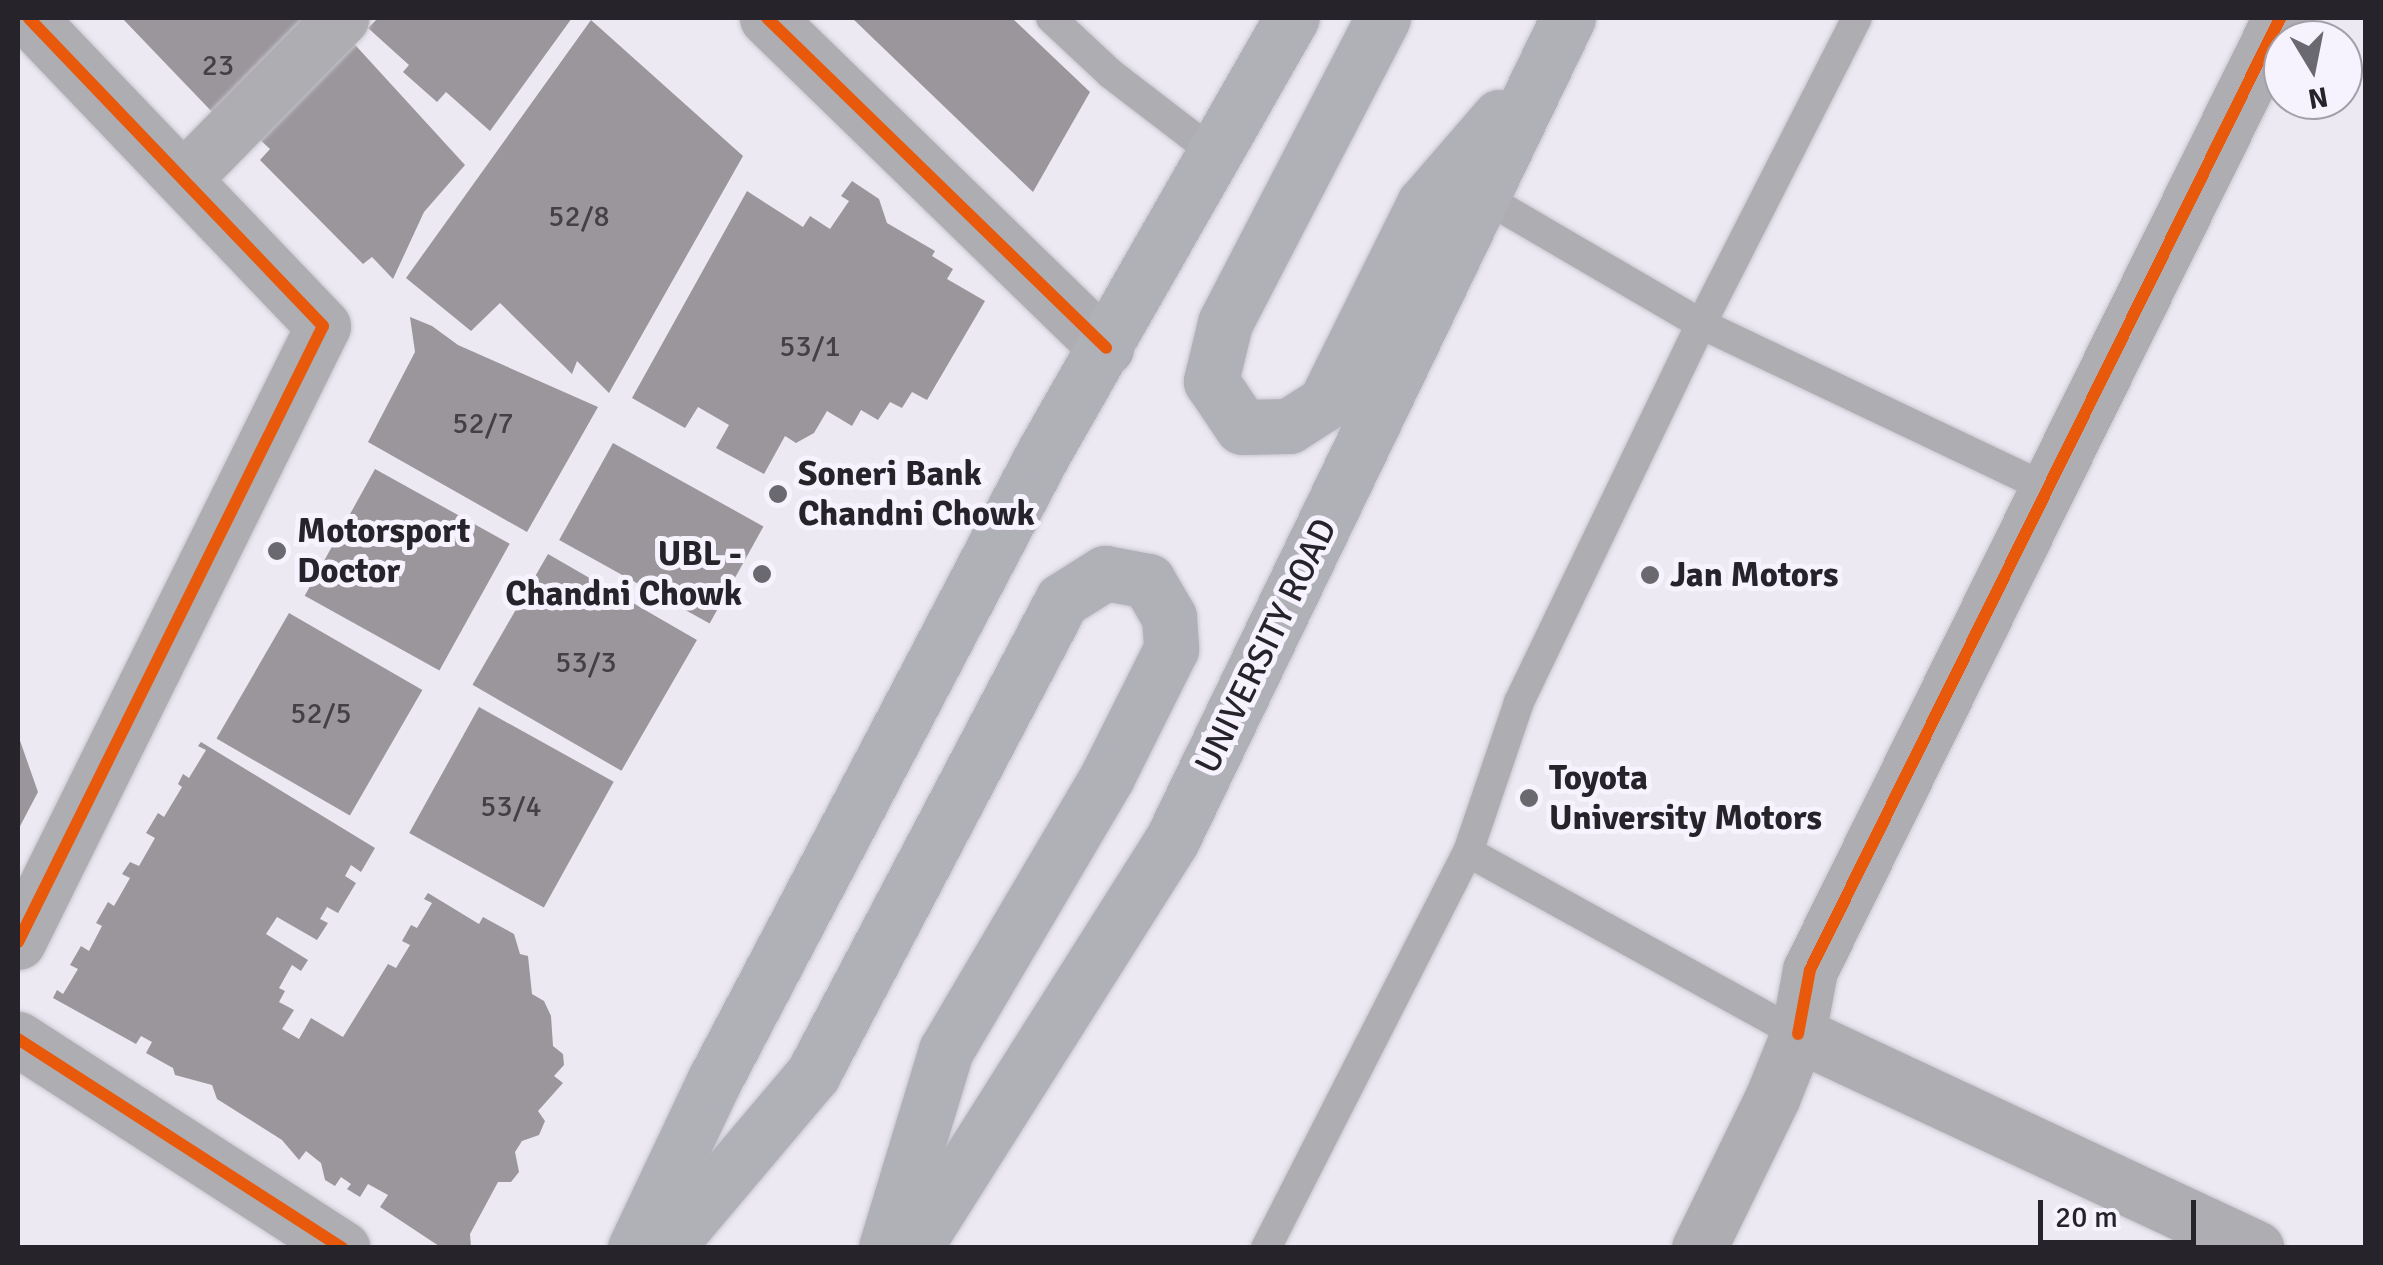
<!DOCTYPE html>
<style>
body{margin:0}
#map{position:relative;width:2383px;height:1265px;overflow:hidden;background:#ece9f3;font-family:Signika,sans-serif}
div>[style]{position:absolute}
.building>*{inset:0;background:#9a969c;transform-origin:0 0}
.roads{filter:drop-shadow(0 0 2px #c9c6ce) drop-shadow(0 0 2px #c9c6ce)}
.service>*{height:30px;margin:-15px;padding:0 15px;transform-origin:15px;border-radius:15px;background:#adadb2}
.minor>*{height:55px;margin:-27.5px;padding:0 27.5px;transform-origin:27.5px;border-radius:27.5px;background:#adadb2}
.primary>*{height:55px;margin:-27.5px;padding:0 27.5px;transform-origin:27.5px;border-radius:27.5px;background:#b0b0b7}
.cycleway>*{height:12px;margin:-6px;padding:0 6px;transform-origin:6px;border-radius:6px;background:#e8590c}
.dots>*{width:28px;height:28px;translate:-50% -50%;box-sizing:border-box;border:5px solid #f7f3fe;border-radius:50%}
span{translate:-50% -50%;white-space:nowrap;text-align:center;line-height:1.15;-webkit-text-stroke:10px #f7f3fe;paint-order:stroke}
.number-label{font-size:30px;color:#434046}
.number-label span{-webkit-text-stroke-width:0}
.poi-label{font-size:35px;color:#26242a;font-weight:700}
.left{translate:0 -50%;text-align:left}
.right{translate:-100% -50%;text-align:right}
.street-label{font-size:35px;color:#26242a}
.frame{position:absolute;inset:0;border:20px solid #26242a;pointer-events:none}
.north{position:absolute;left:2263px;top:20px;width:100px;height:100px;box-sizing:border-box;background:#f7f3fe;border:2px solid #a3a0a9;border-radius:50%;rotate:170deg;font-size:28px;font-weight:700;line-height:40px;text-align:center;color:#26242a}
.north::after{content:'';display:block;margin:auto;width:35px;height:45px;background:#6b6970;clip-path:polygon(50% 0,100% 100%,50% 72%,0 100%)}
.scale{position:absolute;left:2038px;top:1200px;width:158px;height:45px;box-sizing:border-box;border:5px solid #26242a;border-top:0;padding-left:12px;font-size:30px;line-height:35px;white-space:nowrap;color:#26242a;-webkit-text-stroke:8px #f7f3fe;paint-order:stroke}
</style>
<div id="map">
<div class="building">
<i style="clip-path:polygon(122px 18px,319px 18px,215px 115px)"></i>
<i style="clip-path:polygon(378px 18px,572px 18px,490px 131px,446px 92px,437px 102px,403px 72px,409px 65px,368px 28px)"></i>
<i style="clip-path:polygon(852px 18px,1012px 18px,1090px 92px,1033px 192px)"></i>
<i style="clip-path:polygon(591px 20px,743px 156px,609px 393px,577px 361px,572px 374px,500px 303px,471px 331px,406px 278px)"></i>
<i style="clip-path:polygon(347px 36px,465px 165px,424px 212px,393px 279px,372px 257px,363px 264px,260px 160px,270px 149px,256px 136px)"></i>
<i style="clip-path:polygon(852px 181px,879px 199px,887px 223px,935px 251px,932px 256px,953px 269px,947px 279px,985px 301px,927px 400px,912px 392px,902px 408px,890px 402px,878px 420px,861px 410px,852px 426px,827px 411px,814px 433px,796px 443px,785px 436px,764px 474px,716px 448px,729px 425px,698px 407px,685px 428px,632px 398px,747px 191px,803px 227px,810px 216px,830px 229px,849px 201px,841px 196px)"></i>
<i style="clip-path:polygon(410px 317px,432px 326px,458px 345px,598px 407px,527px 532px,368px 442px,415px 352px)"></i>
<i style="left:613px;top:443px;width:172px;height:111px;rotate:29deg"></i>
<i style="left:375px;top:469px;width:154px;height:145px;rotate:29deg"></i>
<i style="left:548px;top:554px;width:172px;height:151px;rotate:30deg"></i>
<i style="left:289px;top:613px;width:154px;height:145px;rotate:30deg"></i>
<i style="left:479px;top:707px;width:154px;height:144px;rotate:29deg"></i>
<i style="clip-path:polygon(18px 735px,38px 792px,18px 830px)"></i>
<i style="clip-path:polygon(201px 742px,375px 848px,361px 872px,351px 865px,345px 876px,356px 883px,338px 913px,327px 907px,320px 919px,328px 923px,317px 940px,277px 917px,266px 934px,308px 960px,301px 971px,292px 965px,279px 988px,285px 991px,279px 1002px,294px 1010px,282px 1029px,299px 1039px,311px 1018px,343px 1037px,388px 964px,396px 968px,410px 945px,402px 941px,411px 925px,417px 928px,432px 903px,424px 899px,428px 893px,479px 924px,483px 917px,514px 934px,520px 954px,528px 956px,532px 994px,544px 1001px,551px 1016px,553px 1046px,563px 1054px,564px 1065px,554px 1076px,563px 1083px,538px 1111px,545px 1121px,539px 1135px,522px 1141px,515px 1152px,519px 1172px,511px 1182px,498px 1182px,470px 1234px,471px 1248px,442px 1248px,380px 1207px,388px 1195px,368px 1184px,360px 1197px,347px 1189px,351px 1184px,341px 1177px,335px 1186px,325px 1180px,321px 1163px,306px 1151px,299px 1160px,282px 1140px,217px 1099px,212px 1085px,175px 1075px,173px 1068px,146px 1053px,152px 1042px,141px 1036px,136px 1044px,53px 998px,57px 990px,63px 994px,78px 969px,70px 965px,81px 946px,89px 951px,102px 926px,96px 923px,108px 902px,114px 906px,130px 878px,122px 874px,130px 862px,139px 866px,155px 838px,146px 833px,158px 813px,164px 817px,182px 787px,178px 784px,183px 774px,189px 778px,206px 750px,198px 746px)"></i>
</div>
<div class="roads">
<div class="service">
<i style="left:1051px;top:18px;width:82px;rotate:43deg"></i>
<i style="left:1111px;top:74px;width:130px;rotate:37.5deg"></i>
<i style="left:1482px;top:196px;width:254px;rotate:30.3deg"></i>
<i style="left:1701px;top:324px;width:343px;rotate:-63deg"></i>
<i style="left:1468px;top:852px;width:377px;rotate:28.9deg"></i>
<i style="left:1266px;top:1248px;width:445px;rotate:-63deg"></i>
<i style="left:1468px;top:852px;width:158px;rotate:-71.2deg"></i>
<i style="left:1519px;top:702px;width:420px;rotate:-64.3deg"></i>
<i style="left:1701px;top:324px;width:383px;rotate:25.4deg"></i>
</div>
<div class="minor">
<i style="left:767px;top:18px;width:473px;rotate:44.2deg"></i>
<i style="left:183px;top:179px;width:226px;rotate:-45.5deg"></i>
<i style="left:18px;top:942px;width:687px;rotate:-63.66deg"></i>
<i style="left:323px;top:326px;width:426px;rotate:-133.7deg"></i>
<i style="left:1798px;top:1034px;width:65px;rotate:-79.4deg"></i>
<i style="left:1810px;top:970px;width:1062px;rotate:-63.72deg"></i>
<i style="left:18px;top:1039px;width:386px;rotate:32.8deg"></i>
<i style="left:1699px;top:1248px;width:169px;rotate:-64deg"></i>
<i style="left:1773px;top:1096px;width:67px;rotate:-68deg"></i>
<i style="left:1798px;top:1034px;width:506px;rotate:25.04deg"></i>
</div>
<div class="primary">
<i style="left:1383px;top:18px;width:343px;rotate:117.4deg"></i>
<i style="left:1225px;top:323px;width:60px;rotate:103.6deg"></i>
<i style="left:1211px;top:381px;width:55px;rotate:56deg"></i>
<i style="left:1242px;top:427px;width:47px;rotate:-1.2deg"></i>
<i style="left:1289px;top:426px;width:43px;rotate:-32.6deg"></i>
<i style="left:1325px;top:403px;width:222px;rotate:-63.6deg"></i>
<i style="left:1424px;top:204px;width:115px;rotate:-49.2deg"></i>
<i style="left:635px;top:1248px;width:185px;rotate:-64.7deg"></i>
<i style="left:714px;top:1081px;width:710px;rotate:-62.32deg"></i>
<i style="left:1044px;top:452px;width:500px;rotate:-60.3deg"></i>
<i style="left:666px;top:1248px;width:228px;rotate:-49.8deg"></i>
<i style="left:813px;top:1074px;width:535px;rotate:-62.29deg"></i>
<i style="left:1062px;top:600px;width:51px;rotate:-32.1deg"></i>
<i style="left:1105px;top:573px;width:44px;rotate:10.5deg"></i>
<i style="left:1148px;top:581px;width:42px;rotate:59.7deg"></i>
<i style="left:1169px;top:617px;width:32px;rotate:86deg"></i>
<i style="left:1171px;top:649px;width:143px;rotate:116.6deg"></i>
<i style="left:1107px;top:777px;width:317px;rotate:120.5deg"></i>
<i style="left:946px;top:1050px;width:207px;rotate:106.9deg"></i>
<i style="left:914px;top:1248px;width:483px;rotate:-57.7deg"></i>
<i style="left:1172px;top:840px;width:912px;rotate:-64.28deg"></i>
</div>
</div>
<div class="cycleway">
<i style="left:767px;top:18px;width:473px;rotate:44.2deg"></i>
<i style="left:18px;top:942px;width:687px;rotate:-63.66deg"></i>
<i style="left:323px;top:326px;width:426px;rotate:-133.7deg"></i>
<i style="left:1798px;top:1034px;width:65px;rotate:-79.4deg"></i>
<i style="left:1810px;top:970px;width:1062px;rotate:-63.72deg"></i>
<i style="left:18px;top:1039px;width:386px;rotate:32.8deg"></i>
</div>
<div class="dots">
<i style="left:778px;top:494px;background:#6b6970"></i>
<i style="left:277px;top:551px;background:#6b6970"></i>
<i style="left:762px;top:574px;background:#6b6970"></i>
<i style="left:1650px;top:575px;background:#6b6970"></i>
<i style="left:1529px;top:798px;background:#6b6970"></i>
</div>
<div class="number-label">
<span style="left:218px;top:66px">23</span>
<span style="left:579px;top:217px">52/8</span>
<span style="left:810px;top:347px">53/1</span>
<span style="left:483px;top:424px">52/7</span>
<span style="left:586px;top:663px">53/3</span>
<span style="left:321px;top:714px">52/5</span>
<span style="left:511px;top:807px">53/4</span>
</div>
<div class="poi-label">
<span class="left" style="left:798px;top:494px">Soneri Bank<br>Chandni Chowk</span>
<span class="left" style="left:297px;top:551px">Motorsport<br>Doctor</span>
<span class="right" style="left:742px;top:574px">UBL -<br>Chandni Chowk</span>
<span class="left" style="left:1670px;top:575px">Jan Motors</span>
<span class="left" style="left:1549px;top:798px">Toyota<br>University Motors</span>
</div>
<div class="street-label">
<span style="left:1266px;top:646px;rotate:-64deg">UNIVERSITY ROAD</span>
</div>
<div class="frame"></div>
<div class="north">N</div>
<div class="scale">20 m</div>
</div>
